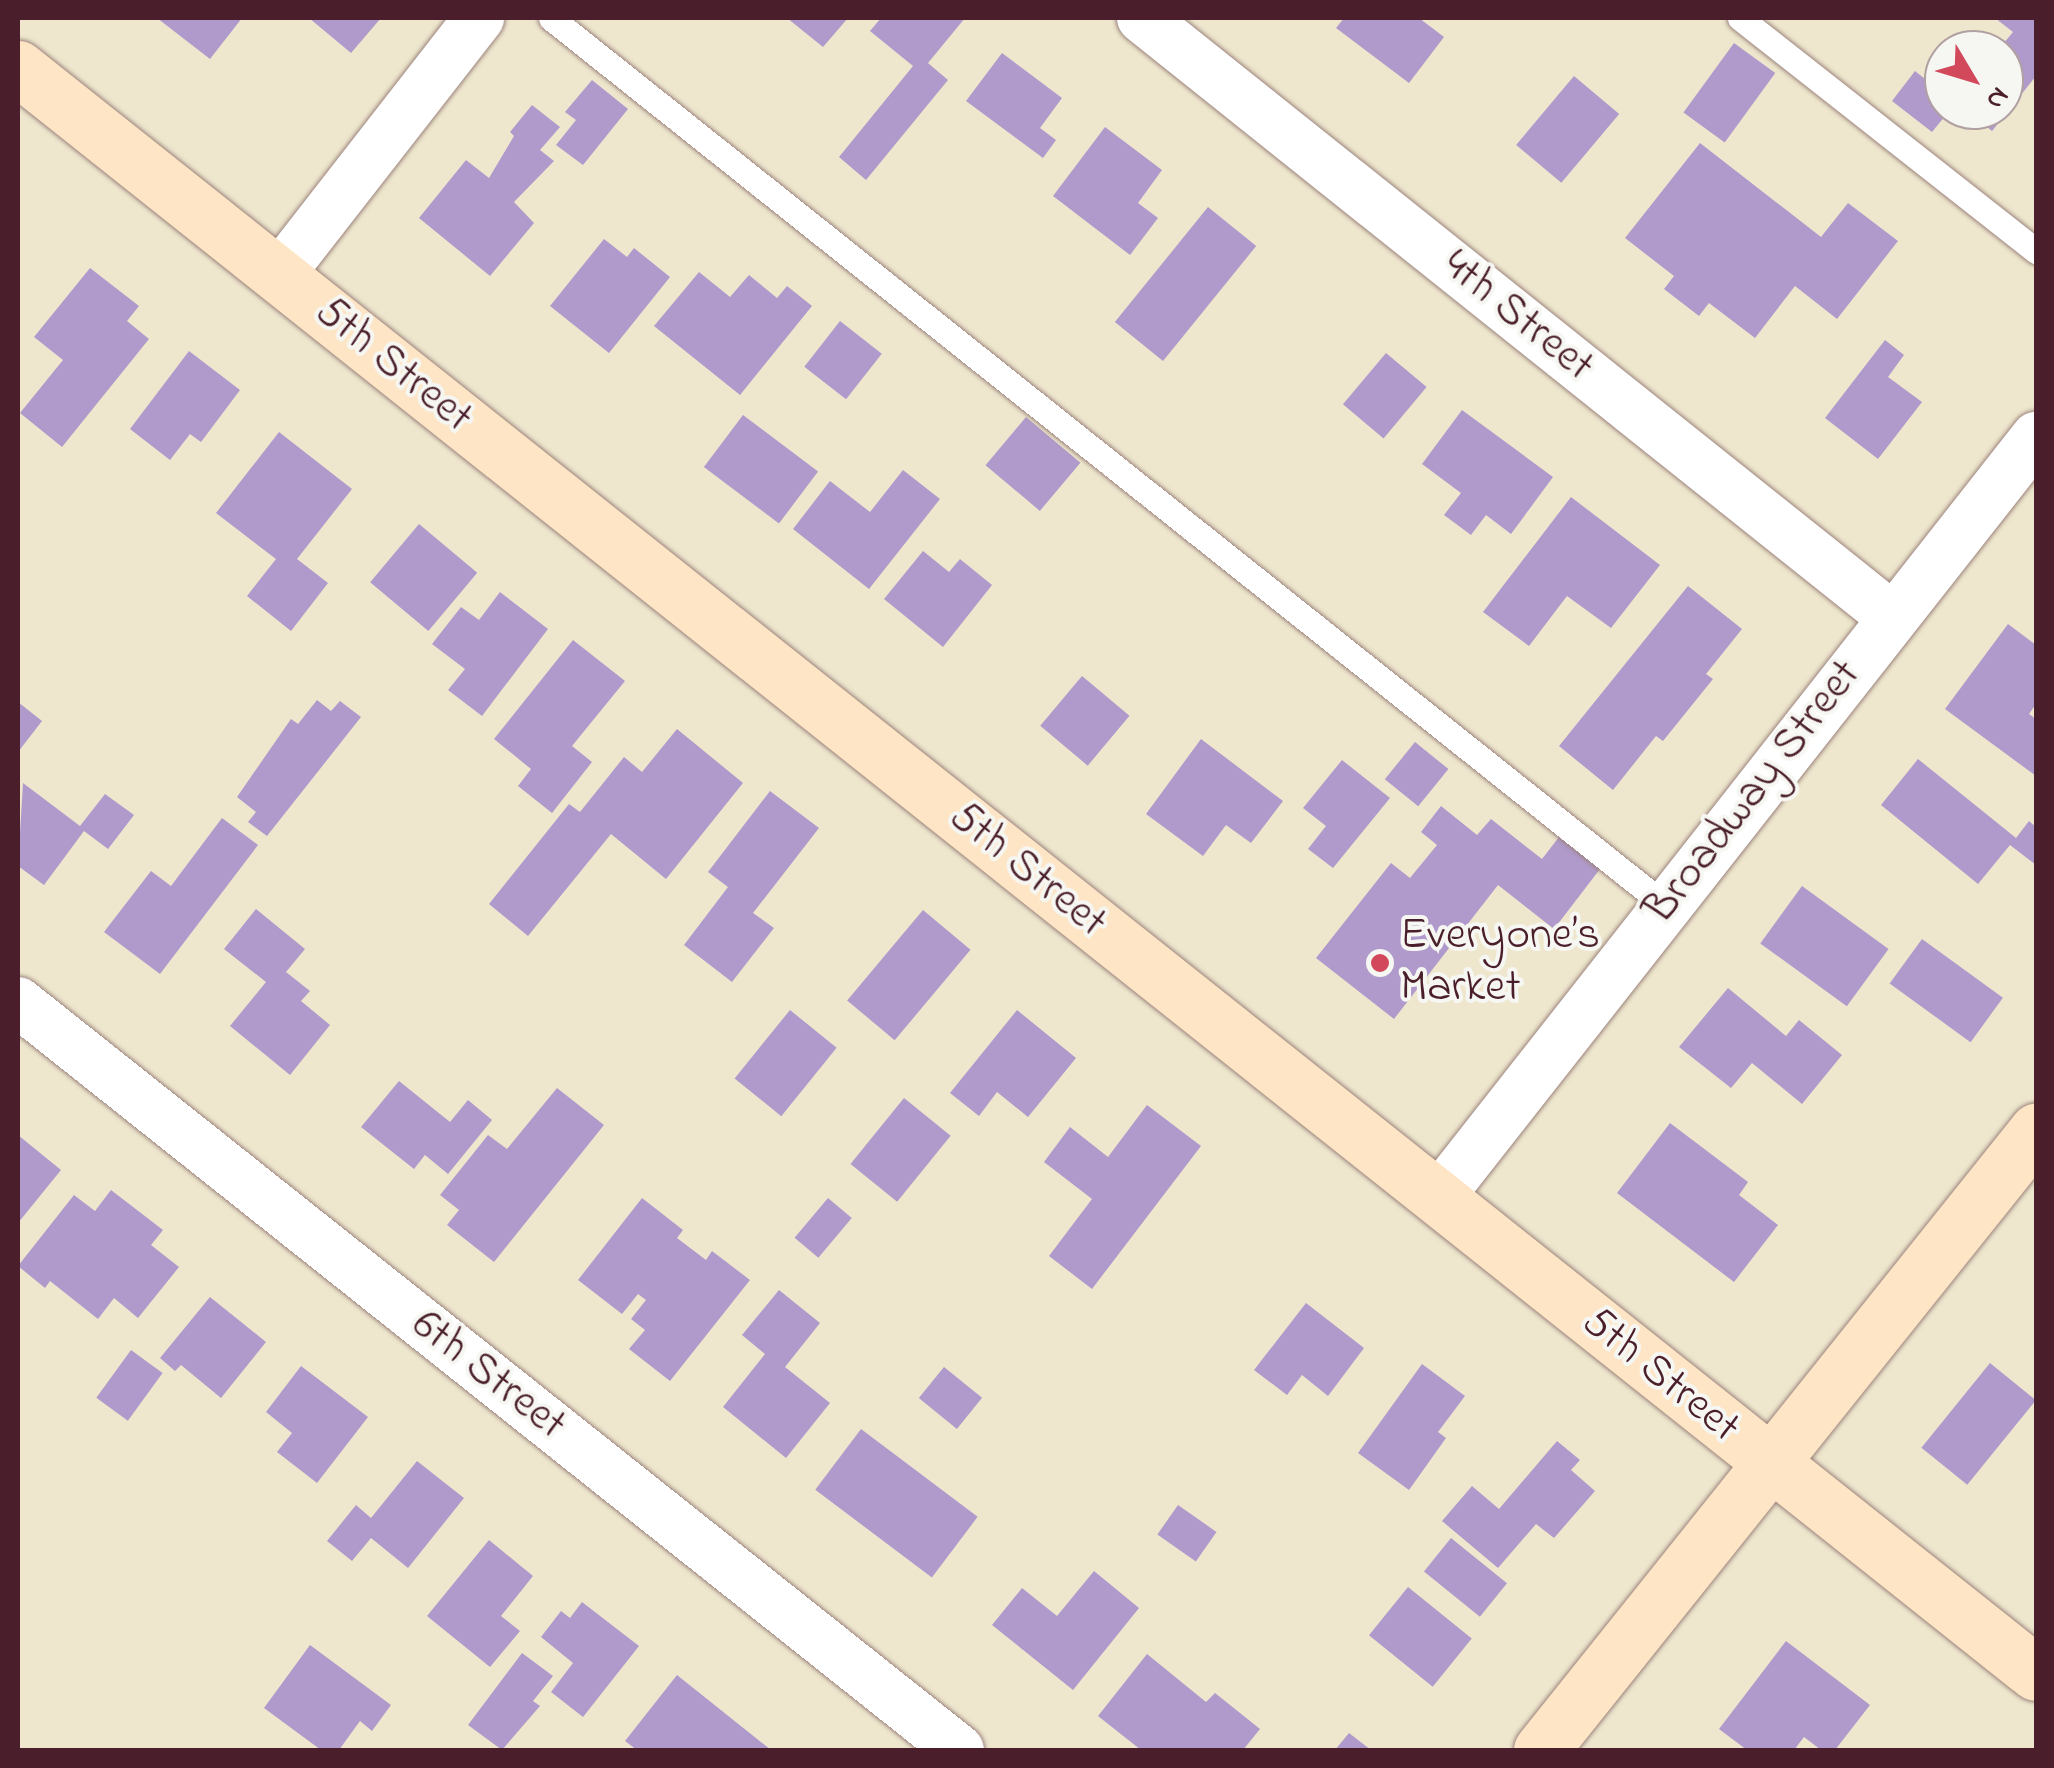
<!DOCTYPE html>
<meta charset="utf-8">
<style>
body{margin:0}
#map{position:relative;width:2054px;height:1768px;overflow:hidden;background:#eee7ce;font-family:"Indie Flower",sans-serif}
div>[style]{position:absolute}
.building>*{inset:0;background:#b09acb;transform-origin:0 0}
.roads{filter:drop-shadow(0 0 2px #9c837c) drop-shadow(0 0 2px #9c837c)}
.lane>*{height:25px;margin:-12.5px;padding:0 12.5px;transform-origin:12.5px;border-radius:12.5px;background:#fff}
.street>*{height:50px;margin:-25px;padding:0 25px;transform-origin:25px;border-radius:25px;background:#fff}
.secondary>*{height:55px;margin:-27.5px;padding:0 27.5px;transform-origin:27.5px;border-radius:27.5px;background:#fde5c5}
.dots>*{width:28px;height:28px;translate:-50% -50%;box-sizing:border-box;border:5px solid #f6f6f2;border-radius:50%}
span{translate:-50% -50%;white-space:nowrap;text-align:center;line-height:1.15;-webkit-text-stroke:8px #f6f6f2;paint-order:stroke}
.street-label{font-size:45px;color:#4a1f2b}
.poi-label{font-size:45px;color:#4a1f2b}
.left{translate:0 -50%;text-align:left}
.frame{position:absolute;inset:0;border:20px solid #4a1f2b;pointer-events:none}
.north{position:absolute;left:1924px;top:30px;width:100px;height:100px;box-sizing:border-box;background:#f6f6f2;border:2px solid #b1a0a2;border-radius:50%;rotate:128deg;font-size:28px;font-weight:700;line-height:40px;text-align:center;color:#4a1f2b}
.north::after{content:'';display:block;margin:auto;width:35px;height:45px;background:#d1495b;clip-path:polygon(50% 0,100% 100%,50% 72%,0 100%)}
</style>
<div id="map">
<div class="building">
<i style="clip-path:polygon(157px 18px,242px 18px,210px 59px)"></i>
<i style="clip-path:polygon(309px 18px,381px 18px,351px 53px)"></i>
<i style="clip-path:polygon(787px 18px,848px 18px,823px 47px)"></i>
<i style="clip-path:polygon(881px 18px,965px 18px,928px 63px,948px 80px,866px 180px,839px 157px,913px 66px,870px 31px)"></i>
<i style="clip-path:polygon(1344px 18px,1419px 18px,1444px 37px,1409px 83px,1336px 28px)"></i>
<i style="clip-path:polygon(1995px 18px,2036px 18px,2036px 76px,1992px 131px,1966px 110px,2004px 110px,2004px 50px,1998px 50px,2013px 32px)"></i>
<i style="left:1734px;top:43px;width:51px;height:86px;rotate:36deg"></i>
<i style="clip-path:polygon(1002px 53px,1062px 98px,1040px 128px,1056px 140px,1043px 158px,966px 101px)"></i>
<i style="clip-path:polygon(1915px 71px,1944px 94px,1944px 110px,1950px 110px,1932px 132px,1892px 101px)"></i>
<i style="left:1574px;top:76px;width:59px;height:90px;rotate:40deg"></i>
<i style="clip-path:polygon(592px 80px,628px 109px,583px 165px,556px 145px,576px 120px,565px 112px)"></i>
<i style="clip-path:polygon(532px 105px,560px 127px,540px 150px,554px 161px,514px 202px,534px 223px,490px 276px,419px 218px,466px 160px,489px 178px,514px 136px,510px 132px)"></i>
<i style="clip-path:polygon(1105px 127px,1162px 170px,1138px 203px,1158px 218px,1130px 255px,1053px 196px)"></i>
<i style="clip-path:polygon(1700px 143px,1821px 237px,1848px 203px,1898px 241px,1837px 319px,1795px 286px,1755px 338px,1709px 303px,1699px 316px,1664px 289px,1674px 276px,1625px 238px)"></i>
<i style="left:1208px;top:207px;width:62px;height:148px;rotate:39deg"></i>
<i style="clip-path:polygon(604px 239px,627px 257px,634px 248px,670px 277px,609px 353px,550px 306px)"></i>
<i style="clip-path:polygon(90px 268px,139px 306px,127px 321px,149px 339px,62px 447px,20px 413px,63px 360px,34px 337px)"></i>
<i style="clip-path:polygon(699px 272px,730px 297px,749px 275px,777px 298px,787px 286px,812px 306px,740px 395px,654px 326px)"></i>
<i style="left:840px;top:321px;width:53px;height:58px;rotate:38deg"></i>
<i style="clip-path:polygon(1885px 340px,1904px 355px,1888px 377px,1922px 402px,1878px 459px,1825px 418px)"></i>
<i style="clip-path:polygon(189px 351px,240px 390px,201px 442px,190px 434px,170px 460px,130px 429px)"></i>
<i style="left:1386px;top:353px;width:53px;height:67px;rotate:40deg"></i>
<i style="clip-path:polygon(1462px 410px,1553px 477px,1511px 534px,1486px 515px,1471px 535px,1444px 515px,1461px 493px,1422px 464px)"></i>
<i style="left:743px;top:415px;width:94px;height:65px;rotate:37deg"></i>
<i style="left:1026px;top:417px;width:71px;height:63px;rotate:40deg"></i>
<i style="clip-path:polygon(279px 432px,352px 489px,297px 559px,328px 583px,291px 631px,247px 596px,276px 559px,216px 513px)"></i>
<i style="clip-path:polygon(903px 470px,940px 499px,869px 589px,793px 529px,830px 481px,870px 512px)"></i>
<i style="clip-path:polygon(1571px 497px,1660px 565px,1611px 628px,1567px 596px,1529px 646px,1483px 612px)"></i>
<i style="left:419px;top:524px;width:76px;height:76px;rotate:40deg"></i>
<i style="clip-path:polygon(923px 551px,949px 572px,960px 559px,992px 585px,943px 647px,884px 599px)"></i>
<i style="clip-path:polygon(1688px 586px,1742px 629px,1706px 674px,1713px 679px,1663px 741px,1656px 736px,1613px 790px,1559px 746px)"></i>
<i style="clip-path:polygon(500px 592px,548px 629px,482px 716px,448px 690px,465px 669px,432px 644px,461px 607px,479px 620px)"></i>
<i style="clip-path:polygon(2008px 624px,2036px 645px,2036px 704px,2029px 714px,2036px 719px,2036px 776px,1945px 709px)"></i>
<i style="clip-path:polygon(573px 640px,625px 681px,572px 746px,592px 762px,552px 813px,518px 786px,531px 769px,494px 739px)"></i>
<i style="left:1082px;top:676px;width:62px;height:65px;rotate:40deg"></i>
<i style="clip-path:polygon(317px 700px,331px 711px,340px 701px,361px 717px,267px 836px,248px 822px,256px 812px,237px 797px,291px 719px,298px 724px)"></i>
<i style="clip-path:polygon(18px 702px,42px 721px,18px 752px)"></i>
<i style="clip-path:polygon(677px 729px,743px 783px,666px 879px,611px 834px,528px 936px,489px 904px,569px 804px,580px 812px,624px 757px,642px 772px)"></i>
<i style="clip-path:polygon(1201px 739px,1283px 801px,1251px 843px,1226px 825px,1203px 856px,1146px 814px)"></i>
<i style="left:1415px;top:742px;width:43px;height:48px;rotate:39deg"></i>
<i style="clip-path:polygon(1918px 759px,2016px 838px,2029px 821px,2036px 827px,2036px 865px,2010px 845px,1978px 884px,1881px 805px)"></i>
<i style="clip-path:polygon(1342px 760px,1390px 798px,1333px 868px,1308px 849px,1326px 826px,1303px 808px)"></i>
<i style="clip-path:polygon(23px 783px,80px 826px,105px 794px,134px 815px,108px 849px,84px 831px,44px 885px,18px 866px)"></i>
<i style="clip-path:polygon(770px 791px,819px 828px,753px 913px,774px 928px,732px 982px,684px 945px,728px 887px,708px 872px)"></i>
<i style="clip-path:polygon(1441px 806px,1477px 835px,1491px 819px,1542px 859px,1559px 837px,1600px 869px,1554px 929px,1498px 885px,1394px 1019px,1316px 958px,1391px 863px,1410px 878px,1437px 845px,1421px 832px)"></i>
<i style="clip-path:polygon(222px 818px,258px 845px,160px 974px,104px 932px,151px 871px,171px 886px)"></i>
<i style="left:1802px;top:886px;width:107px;height:71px;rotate:36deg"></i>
<i style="clip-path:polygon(256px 909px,305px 949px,286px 972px,310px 991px,301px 1001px,330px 1025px,290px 1075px,230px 1026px,266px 982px,224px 949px)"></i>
<i style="left:923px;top:910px;width:62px;height:118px;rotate:40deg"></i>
<i style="left:1922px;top:939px;width:100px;height:55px;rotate:36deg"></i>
<i style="clip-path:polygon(1728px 988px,1786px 1036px,1799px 1020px,1842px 1055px,1802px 1104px,1752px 1063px,1731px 1088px,1679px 1047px)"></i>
<i style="left:790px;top:1010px;width:60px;height:88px;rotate:39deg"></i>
<i style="clip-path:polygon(1017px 1010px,1076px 1058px,1028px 1117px,997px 1092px,979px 1116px,950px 1093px)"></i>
<i style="clip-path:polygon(399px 1081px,450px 1122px,468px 1100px,492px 1120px,448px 1174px,425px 1155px,414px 1169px,361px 1127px)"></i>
<i style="clip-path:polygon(557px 1088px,604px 1125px,494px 1262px,447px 1225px,459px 1210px,440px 1195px,488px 1135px,507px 1149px)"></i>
<i style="left:904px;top:1098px;width:60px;height:85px;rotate:39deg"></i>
<i style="clip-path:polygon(1147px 1105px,1201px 1146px,1092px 1289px,1049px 1256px,1092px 1199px,1044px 1162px,1070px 1127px,1108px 1157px)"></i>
<i style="clip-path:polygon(1670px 1123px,1748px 1182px,1739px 1195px,1778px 1225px,1734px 1282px,1617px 1193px)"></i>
<i style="clip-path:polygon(18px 1135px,61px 1170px,18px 1223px)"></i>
<i style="clip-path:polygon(111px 1190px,163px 1230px,151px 1245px,179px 1267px,138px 1318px,114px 1298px,98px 1319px,50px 1281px,45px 1288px,18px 1266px,74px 1195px,95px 1211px)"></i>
<i style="clip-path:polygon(642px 1198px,683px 1230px,677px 1238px,706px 1260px,712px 1251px,750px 1280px,670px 1381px,629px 1349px,645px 1330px,631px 1319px,646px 1300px,638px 1294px,622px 1314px,578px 1280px)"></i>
<i style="left:828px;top:1198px;width:31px;height:52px;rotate:40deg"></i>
<i style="clip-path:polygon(779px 1290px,820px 1323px,785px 1367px,830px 1403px,786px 1458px,723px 1407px,765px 1354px,742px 1335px)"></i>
<i style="clip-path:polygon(210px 1297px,266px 1342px,221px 1398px,181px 1365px,175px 1371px,160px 1358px)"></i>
<i style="clip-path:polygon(1306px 1303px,1364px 1348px,1328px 1396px,1302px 1375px,1287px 1395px,1254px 1370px)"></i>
<i style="left:131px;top:1350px;width:39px;height:59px;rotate:36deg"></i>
<i style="left:1990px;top:1363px;width:59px;height:109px;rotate:39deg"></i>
<i style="clip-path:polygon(1422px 1364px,1465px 1396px,1438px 1432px,1446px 1438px,1409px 1490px,1358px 1453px)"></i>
<i style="clip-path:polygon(301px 1366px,368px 1417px,317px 1483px,277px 1452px,292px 1433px,266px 1412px)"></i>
<i style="left:944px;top:1367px;width:49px;height:40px;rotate:39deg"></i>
<i style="left:861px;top:1429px;width:146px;height:76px;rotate:37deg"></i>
<i style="clip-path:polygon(1557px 1441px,1580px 1460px,1571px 1470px,1595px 1491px,1554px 1538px,1536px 1524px,1498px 1568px,1442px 1521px,1472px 1486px,1499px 1509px)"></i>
<i style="clip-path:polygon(417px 1461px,464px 1498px,408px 1568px,371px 1538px,352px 1561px,327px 1541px,356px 1505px,371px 1518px)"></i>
<i style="left:1178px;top:1505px;width:47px;height:36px;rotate:35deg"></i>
<i style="left:1451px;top:1538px;width:72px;height:43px;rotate:39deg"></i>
<i style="clip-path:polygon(489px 1540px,533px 1576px,501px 1616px,520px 1631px,490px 1667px,427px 1616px)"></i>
<i style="clip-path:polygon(1094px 1571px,1139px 1608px,1073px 1690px,992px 1625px,1022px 1588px,1057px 1616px)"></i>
<i style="left:1408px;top:1587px;width:82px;height:62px;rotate:39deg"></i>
<i style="clip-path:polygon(582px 1602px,639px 1646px,583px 1717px,551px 1692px,573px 1663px,541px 1637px,561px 1611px,570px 1618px)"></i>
<i style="clip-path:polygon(1786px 1641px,1870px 1705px,1835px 1750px,1821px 1750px,1804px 1737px,1794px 1750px,1747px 1750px,1719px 1729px)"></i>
<i style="clip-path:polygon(310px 1645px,391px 1705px,372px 1731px,360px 1721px,339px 1750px,321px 1750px,264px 1708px)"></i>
<i style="clip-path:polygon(522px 1653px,553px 1676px,533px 1701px,540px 1706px,502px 1750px,468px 1725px)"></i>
<i style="clip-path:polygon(1147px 1654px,1206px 1702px,1215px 1693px,1260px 1729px,1243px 1750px,1141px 1750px,1098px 1716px)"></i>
<i style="clip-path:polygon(677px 1675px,771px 1750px,637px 1750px,625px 1741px)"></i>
<i style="clip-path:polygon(1349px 1733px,1371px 1750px,1335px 1750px)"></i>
</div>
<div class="roads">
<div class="lane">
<i style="left:551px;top:18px;width:1424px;rotate:38.53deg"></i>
<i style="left:1740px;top:18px;width:377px;rotate:38.2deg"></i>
</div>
<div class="street">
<i style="left:1142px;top:18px;width:960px;rotate:38.61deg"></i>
<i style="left:279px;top:275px;width:326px;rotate:-52.1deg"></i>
<i style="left:18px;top:1002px;width:1202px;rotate:38.48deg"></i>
<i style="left:1438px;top:1198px;width:968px;rotate:-51.84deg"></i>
</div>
<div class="secondary">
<i style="left:18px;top:68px;width:2578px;rotate:38.5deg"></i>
<i style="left:1541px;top:1750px;width:793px;rotate:-51.35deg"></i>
</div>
</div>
<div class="dots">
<i style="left:1380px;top:963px;background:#d1495b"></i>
</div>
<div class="street-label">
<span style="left:1517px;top:317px;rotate:39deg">4th Street</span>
<span style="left:393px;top:366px;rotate:39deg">5th Street</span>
<span style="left:1754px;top:793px;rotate:-52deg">Broadway Street</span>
<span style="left:1027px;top:871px;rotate:39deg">5th Street</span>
<span style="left:488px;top:1376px;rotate:38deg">6th Street</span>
<span style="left:1660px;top:1376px;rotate:39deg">5th Street</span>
</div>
<div class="poi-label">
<span class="left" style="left:1400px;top:963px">Everyone’s<br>Market</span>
</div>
<div class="frame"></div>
<div class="north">N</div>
</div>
